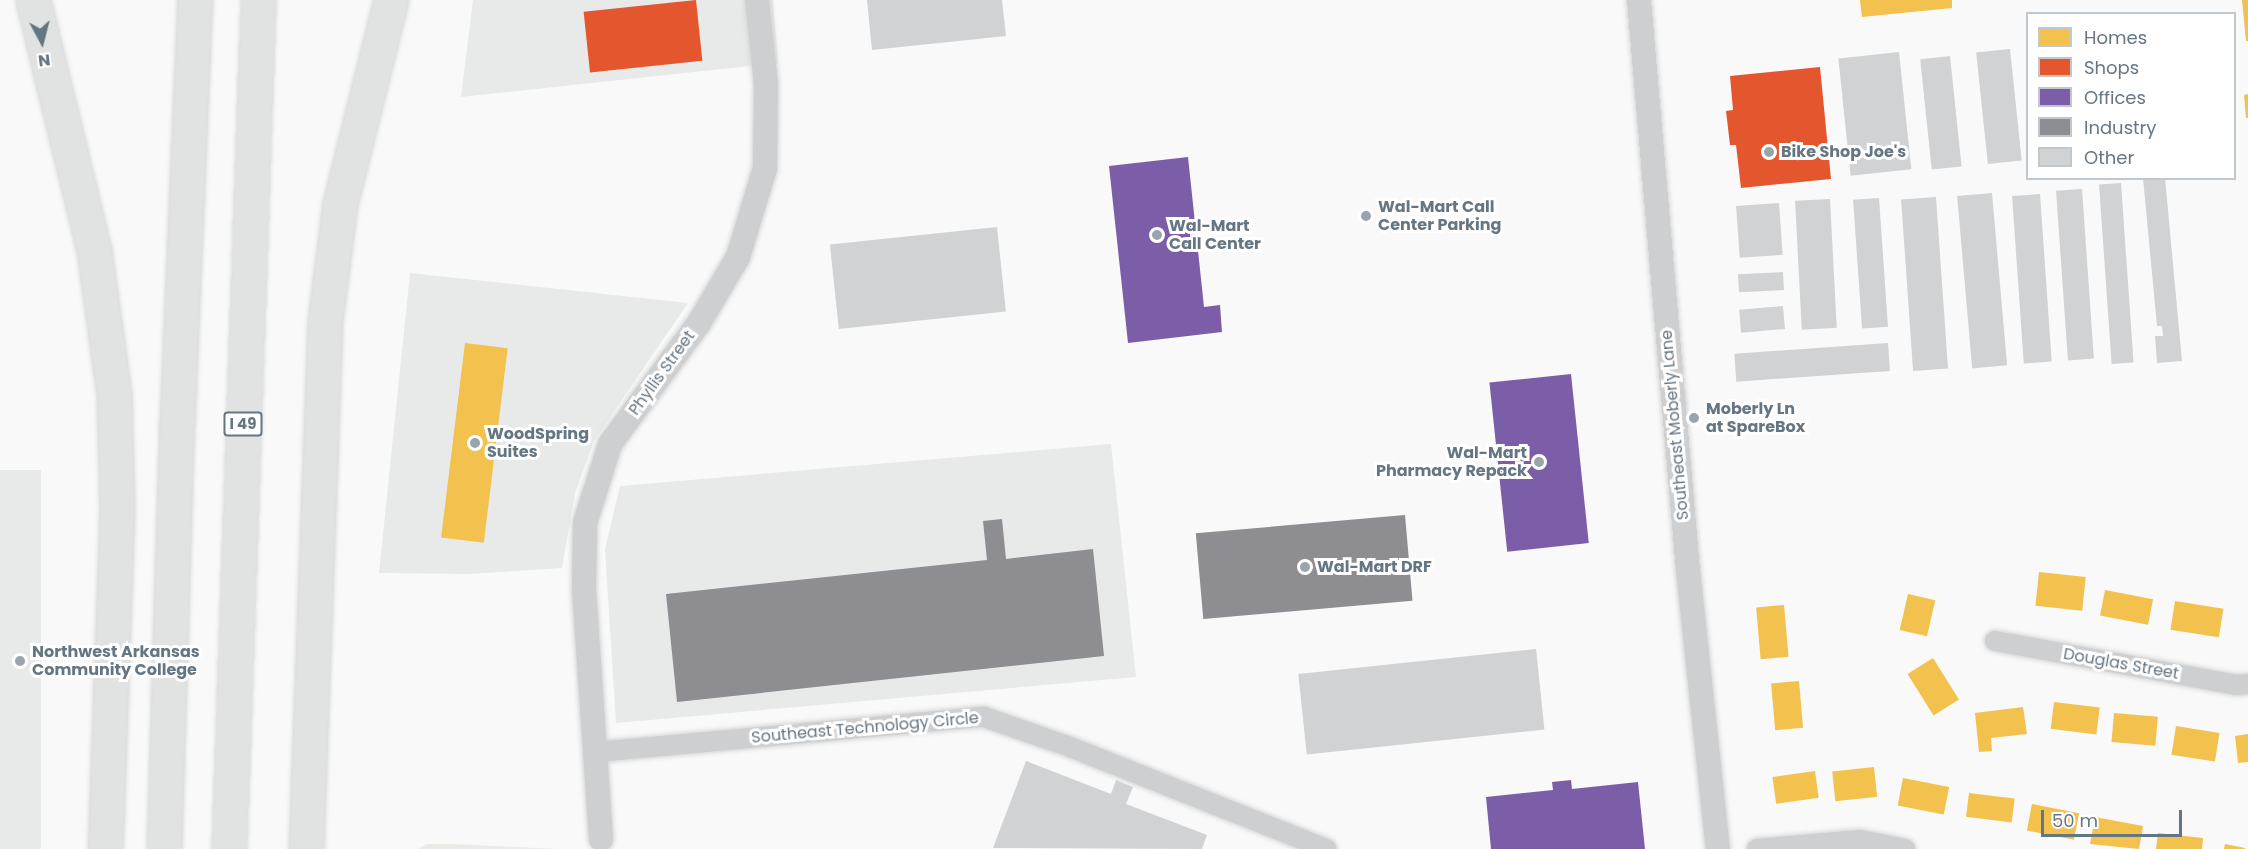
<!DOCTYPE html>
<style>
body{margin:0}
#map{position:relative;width:2248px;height:849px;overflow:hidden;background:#f9f9f9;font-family:Poppins,sans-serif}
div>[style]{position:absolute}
.built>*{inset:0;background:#e8e9e9;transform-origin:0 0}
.green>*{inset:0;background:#e8ebe6}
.homes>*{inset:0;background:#f2c14e;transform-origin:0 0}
.shops>*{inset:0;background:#e4572e;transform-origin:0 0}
.offices>*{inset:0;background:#7b5ea7;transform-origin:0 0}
.industry>*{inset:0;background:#8d8d92;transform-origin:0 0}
.building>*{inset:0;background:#d0d2d3;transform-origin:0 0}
.roads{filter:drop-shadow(0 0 2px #d5d6d6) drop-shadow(0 0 2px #d5d6d6)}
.minor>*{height:20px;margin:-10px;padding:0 10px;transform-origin:10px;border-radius:10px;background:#cecfd0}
.tertiary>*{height:24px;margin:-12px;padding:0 12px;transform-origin:12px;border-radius:12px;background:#cecfd0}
.motorway>*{height:33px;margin:-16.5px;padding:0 16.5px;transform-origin:16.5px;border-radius:16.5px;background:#e1e2e2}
.dots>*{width:16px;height:16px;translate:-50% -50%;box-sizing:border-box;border:3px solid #fff;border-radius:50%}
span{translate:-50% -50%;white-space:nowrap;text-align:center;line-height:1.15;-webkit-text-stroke:6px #fff;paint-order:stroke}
.shield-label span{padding:2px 4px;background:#fff;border:2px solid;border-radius:4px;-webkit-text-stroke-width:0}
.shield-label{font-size:15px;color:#657683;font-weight:700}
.poi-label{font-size:16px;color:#657683;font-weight:700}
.left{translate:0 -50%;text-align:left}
.right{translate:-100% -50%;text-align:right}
.street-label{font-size:16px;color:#657683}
.legend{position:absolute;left:2026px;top:12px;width:210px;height:168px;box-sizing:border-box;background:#fff;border:2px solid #c1c8cd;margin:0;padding:8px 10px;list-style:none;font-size:18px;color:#657683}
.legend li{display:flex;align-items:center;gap:12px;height:30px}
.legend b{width:30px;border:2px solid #c1c8cd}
.north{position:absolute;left:12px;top:12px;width:60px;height:60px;-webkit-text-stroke:4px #fff;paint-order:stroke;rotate:173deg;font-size:16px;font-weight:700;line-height:24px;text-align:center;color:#657683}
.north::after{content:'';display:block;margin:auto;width:21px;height:27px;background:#657683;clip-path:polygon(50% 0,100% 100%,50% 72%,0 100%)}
.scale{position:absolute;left:2041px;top:810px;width:141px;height:27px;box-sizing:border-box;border:3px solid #657683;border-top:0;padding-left:8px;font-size:18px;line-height:21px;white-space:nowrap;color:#657683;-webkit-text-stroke:4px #fff;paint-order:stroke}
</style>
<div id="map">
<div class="built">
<i style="clip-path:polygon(473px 0,773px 0,778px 63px,461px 97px)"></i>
<i style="clip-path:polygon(410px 273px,688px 303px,594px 441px,575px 493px,562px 568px,470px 574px,379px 573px)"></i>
<i style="clip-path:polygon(1111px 444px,1136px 677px,616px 723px,605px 549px,620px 486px)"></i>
<i style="left:41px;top:470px;width:379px;height:41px;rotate:90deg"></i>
</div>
<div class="green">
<i style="clip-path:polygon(428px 844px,450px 844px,559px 849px,417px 849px)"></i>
</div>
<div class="homes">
<i style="clip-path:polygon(1860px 0,1952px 0,1952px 8px,1862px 17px)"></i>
<i style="clip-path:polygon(2242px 0,2248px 0,2248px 41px,2246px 41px)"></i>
<i style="clip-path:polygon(2248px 94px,2248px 118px,2246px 118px,2244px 95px)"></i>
<i style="left:465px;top:343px;width:43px;height:196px;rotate:7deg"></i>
<i style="left:2039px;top:572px;width:47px;height:34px;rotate:6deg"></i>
<i style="left:2105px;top:590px;width:49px;height:26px;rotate:11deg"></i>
<i style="left:1908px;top:594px;width:28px;height:37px;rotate:13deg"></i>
<i style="left:2175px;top:601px;width:49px;height:29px;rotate:9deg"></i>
<i style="left:1784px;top:605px;width:52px;height:28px;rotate:85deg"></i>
<i style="left:1933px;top:658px;width:49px;height:30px;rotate:58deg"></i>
<i style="left:1799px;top:681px;width:47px;height:28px;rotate:85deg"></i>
<i style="left:2054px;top:702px;width:46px;height:27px;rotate:7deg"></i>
<i style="clip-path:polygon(2023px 707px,2027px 734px,1991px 738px,1992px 751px,1979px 752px,1975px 713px)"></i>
<i style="left:2114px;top:713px;width:44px;height:29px;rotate:5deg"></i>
<i style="left:2176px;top:726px;width:44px;height:29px;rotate:9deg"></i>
<i style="clip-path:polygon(2248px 734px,2248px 762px,2238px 763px,2235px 736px)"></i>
<i style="left:1874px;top:767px;width:30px;height:42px;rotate:84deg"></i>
<i style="left:1815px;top:771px;width:27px;height:43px;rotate:82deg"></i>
<i style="left:1903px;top:778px;width:47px;height:28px;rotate:11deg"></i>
<i style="left:1969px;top:793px;width:46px;height:24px;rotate:7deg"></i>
<i style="left:2032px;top:804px;width:48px;height:27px;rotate:11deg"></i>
<i style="clip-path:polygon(2095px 817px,2143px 826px,2139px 849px,2090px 844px)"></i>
<i style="clip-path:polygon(2158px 833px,2203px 838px,2202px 849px,2156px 849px)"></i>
<i style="clip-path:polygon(2225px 844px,2245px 848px,2245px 849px,2224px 849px)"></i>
</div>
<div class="shops">
<i style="left:696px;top:0;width:61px;height:113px;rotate:84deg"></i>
<i style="clip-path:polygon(1820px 67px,1831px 179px,1741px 188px,1736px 145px,1730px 145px,1726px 111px,1733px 110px,1730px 76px)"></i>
</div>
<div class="offices">
<i style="clip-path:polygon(1188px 157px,1204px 307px,1220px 305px,1222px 332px,1128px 343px,1109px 166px)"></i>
<i style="left:1571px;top:374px;width:170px;height:82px;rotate:84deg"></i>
<i style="clip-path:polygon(1571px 780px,1572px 789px,1638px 782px,1645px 849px,1491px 849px,1486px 797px,1553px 790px,1552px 782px)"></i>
</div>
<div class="industry">
<i style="left:1405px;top:515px;width:86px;height:210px;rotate:85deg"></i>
<i style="clip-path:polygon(1002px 519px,1006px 559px,1093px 549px,1104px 656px,677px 702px,666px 594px,987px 560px,983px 521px)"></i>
</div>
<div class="building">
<i style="clip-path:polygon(867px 0,1002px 0,1006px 36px,872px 50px)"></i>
<i style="left:2010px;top:49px;width:112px;height:34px;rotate:84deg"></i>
<i style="left:1899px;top:52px;width:118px;height:61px;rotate:84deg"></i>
<i style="left:1950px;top:56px;width:111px;height:30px;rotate:84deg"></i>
<i style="clip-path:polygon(2143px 178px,2165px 178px,2182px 361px,2157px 363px,2155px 336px,2163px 336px,2162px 326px,2157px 326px)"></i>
<i style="left:2121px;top:183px;width:180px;height:22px;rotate:86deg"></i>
<i style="left:2082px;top:189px;width:170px;height:26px;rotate:86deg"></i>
<i style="left:1992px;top:193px;width:173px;height:35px;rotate:85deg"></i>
<i style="left:2040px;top:194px;width:168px;height:28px;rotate:86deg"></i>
<i style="left:1936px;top:197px;width:172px;height:35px;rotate:86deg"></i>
<i style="left:1879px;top:198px;width:129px;height:26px;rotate:86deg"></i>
<i style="left:1830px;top:199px;width:129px;height:35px;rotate:87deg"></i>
<i style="left:1779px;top:203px;width:52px;height:43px;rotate:86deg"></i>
<i style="left:997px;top:227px;width:85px;height:168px;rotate:84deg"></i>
<i style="left:1783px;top:272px;width:18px;height:45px;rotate:87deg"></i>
<i style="left:1783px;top:306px;width:23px;height:44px;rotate:85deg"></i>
<i style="left:1888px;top:343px;width:28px;height:154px;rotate:86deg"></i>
<i style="left:1536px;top:649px;width:81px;height:239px;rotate:84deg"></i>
<i style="clip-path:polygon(1026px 761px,1111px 794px,1116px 780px,1133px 787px,1126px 804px,1207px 835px,1202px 849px,993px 848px)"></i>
</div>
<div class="roads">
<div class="minor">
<i style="left:1995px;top:641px;width:245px;rotate:10.3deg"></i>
<i style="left:2236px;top:685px;width:12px;rotate:-5deg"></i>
<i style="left:596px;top:752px;width:390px;rotate:-5.2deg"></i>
<i style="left:984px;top:717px;width:91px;rotate:19.2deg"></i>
<i style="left:1070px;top:747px;width:276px;rotate:21.7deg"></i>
<i style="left:1757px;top:849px;width:103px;rotate:-5deg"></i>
<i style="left:1860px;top:840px;width:46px;rotate:11.3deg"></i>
</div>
<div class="tertiary">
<i style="left:1639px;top:0;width:572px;rotate:85.09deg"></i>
<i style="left:1688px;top:570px;width:281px;rotate:83.9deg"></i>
<i style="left:601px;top:839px;width:251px;rotate:-93.9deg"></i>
<i style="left:584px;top:589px;width:66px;rotate:-89.1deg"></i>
<i style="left:585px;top:523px;width:83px;rotate:-72.4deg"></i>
<i style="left:610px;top:444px;width:150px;rotate:-53.7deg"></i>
<i style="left:699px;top:323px;width:77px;rotate:-59.4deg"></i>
<i style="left:738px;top:257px;width:93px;rotate:-73.1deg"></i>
<i style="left:765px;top:168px;width:84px;rotate:-89.3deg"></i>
<i style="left:766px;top:84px;width:84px;rotate:-96.1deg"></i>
</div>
<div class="motorway">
<i style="left:33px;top:0;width:257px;rotate:76.3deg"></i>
<i style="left:94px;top:250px;width:145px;rotate:82.1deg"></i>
<i style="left:114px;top:394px;width:116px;rotate:88.5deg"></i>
<i style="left:117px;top:510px;width:339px;rotate:92deg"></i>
<i style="left:164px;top:849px;width:426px;rotate:-88.3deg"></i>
<i style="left:177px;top:423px;width:423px;rotate:-87.6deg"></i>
<i style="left:229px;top:849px;width:849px;rotate:-88.04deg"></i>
<i style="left:306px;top:849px;width:527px;rotate:-87.94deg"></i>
<i style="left:325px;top:322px;width:119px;rotate:-82.8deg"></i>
<i style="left:340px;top:204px;width:210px;rotate:-76deg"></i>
</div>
</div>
<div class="dots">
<i style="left:1769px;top:152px;background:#99a4ac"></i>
<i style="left:1366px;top:216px;background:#99a4ac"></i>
<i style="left:1157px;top:235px;background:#99a4ac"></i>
<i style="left:1694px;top:418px;background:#99a4ac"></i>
<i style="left:475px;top:443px;background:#99a4ac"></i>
<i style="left:1539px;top:462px;background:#99a4ac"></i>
<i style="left:1305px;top:567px;background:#99a4ac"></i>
<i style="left:20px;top:661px;background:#99a4ac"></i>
</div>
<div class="shield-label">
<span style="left:243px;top:424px">I 49</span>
</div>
<div class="poi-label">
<span class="left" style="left:1781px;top:152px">Bike Shop Joe's</span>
<span class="left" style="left:1378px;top:216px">Wal-Mart Call<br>Center Parking</span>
<span class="left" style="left:1169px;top:235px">Wal-Mart<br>Call Center</span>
<span class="left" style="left:1706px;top:418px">Moberly Ln<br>at SpareBox</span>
<span class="left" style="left:487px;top:443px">WoodSpring<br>Suites</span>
<span class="right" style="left:1527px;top:462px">Wal-Mart<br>Pharmacy Repack</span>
<span class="left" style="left:1317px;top:567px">Wal-Mart DRF</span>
<span class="left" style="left:32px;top:661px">Northwest Arkansas<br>Community College</span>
</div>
<div class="street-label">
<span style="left:662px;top:373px;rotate:-54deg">Phyllis Street</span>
<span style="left:1675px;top:425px;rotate:-95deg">Southeast Moberly Lane</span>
<span style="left:2121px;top:664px;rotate:10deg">Douglas Street</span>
<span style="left:865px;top:728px;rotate:-5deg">Southeast Technology Circle</span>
</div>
<ul class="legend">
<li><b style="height:16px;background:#f2c14e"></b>Homes</li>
<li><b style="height:16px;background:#e4572e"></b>Shops</li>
<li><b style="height:16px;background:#7b5ea7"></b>Offices</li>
<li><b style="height:16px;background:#8d8d92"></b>Industry</li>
<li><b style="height:16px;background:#d0d2d3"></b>Other</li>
</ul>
<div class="north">N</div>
<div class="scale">50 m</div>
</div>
